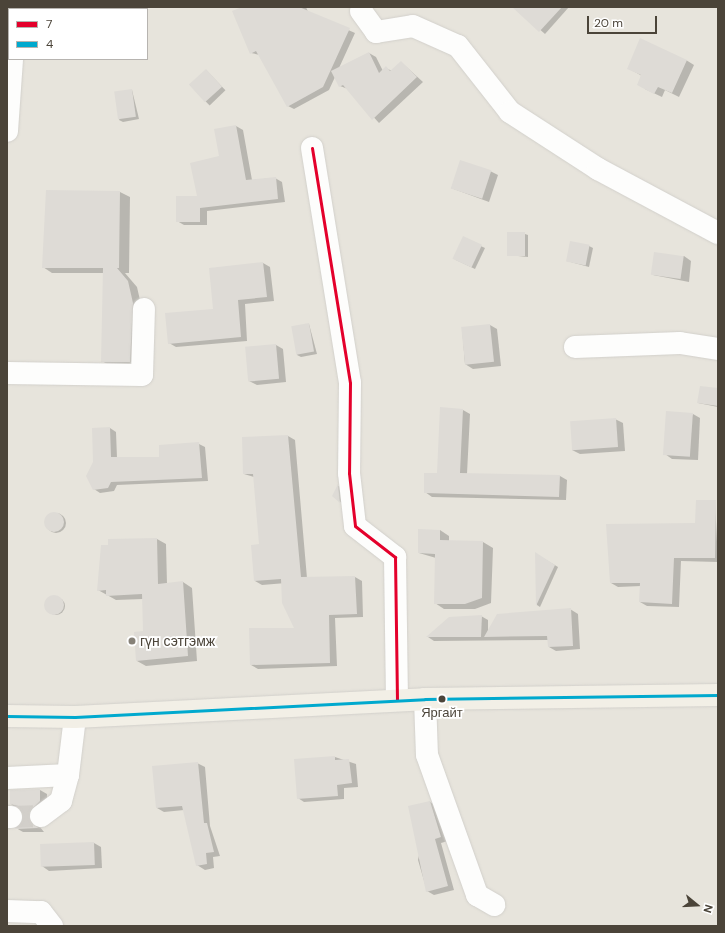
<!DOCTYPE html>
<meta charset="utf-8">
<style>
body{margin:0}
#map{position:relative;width:725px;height:933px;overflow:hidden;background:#f4f2ee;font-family:"DM Sans",sans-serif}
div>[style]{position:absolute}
.residential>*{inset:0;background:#e7e4dc}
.shadow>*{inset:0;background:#0003;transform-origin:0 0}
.round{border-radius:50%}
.building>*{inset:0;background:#dedbd6;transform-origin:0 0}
.minor-tunnel>*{height:22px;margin-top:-11px;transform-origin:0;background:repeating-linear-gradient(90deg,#d2cfca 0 22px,transparent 0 33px)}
.roads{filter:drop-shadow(0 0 1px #d2d0cb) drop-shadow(0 0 1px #d2d0cb)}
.minor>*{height:22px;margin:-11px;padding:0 11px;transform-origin:11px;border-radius:11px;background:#fdfdfc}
.major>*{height:22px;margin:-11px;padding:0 11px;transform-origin:11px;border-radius:11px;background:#f2efe6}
.bus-1>*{height:3px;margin:-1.5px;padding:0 1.5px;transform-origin:1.5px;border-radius:1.5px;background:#e4002b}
.bus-2>*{height:3px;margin:-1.5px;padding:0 1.5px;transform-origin:1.5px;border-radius:1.5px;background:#00a9ce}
.dots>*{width:11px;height:11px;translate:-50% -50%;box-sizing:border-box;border:2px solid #fff;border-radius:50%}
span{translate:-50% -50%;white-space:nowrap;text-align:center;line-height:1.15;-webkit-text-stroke:3.5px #fff;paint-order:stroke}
.bus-label{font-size:13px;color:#4b4439}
.poi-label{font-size:14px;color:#4b4439}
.left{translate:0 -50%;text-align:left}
.frame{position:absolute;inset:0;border:8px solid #4b4439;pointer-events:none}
.legend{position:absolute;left:8px;top:8px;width:140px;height:52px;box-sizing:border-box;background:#fff;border:1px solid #b7b4b0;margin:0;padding:5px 7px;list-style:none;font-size:12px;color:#4b4439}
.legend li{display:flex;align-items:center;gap:8px;height:20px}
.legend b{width:20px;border:1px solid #b7b4b0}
.north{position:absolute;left:677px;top:885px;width:40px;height:40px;-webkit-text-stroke:3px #fff;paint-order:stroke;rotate:108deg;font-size:11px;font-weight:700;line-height:16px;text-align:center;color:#4b4439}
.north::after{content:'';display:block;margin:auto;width:14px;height:18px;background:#4b4439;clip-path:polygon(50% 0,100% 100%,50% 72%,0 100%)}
.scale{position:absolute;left:587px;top:16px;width:70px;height:18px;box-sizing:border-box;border:2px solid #4b4439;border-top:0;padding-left:5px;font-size:12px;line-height:14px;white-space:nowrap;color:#4b4439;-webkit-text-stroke:3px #fff;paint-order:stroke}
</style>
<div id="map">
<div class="residential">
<i style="clip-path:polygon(evenodd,7px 7px,718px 7px,718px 926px,7px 926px,7px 7px,9px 9px,147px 9px,147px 59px,9px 59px,9px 9px)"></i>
</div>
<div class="shadow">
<i style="clip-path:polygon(244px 7px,306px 7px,308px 12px,355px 33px,339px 68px,369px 53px,376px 57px,383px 71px,386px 68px,392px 71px,401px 62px,423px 82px,379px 123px,348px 89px,340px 86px,335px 77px,329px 90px,294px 109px,288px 106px,260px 55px,251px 53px)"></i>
<i style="clip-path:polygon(514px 7px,569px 7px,545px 34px)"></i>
<i style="clip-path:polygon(686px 60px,694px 65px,679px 97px,665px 90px,662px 97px,645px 89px,642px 76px,628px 68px)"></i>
<i style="left:206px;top:70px;width:28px;height:22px;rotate:46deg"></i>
<i style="clip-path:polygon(132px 90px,139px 119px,123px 122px,119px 120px)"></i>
<i style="clip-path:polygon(236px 126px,243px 130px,252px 180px,275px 178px,282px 182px,285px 202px,207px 211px,207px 225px,184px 225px,177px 221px,198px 197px)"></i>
<i style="clip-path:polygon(490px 171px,498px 175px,489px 202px,451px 188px)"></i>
<i style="clip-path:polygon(47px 191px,120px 192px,130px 197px,129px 273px,125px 273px,137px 287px,142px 309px,139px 367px,112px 367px,102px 361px,104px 273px,52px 273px,43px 267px)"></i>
<i style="clip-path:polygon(525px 234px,528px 235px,528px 257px,508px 255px)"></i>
<i style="clip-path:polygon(463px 238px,485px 248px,475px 269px,456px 260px)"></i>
<i style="clip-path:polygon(589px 246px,593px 248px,589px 267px,567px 261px)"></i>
<i style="clip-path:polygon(684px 256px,691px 261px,689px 282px,653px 275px)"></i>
<i style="clip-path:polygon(263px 263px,270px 267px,274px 301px,245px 304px,247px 341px,176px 347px,169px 343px,215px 310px,210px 269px)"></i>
<i style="clip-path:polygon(309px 324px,317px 354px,301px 357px,297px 355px)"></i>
<i style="clip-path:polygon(490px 325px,497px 329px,501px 366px,473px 369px,465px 364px,462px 328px)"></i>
<i style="clip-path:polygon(276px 345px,283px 349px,286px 382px,257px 385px,249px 381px)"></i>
<i style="clip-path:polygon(718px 389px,718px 407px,698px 403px)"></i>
<i style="clip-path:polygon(463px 410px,470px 414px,467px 474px,560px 476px,567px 480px,566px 500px,432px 497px,425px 492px,437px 474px)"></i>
<i style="clip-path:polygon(693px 414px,700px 418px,698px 460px,672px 459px,665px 454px)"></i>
<i style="clip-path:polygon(615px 419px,623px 423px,625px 451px,580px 454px,572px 450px)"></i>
<i style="clip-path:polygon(110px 428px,116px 432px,117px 458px,161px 458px,160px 446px,199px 444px,205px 447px,208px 481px,117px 485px,114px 491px,100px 493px,94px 489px)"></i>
<i style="clip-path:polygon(288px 436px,295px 440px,307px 578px,355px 577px,362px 581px,363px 617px,335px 618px,337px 666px,258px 669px,251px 665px,296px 629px,286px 583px,262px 585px,255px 581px,260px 545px,254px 477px,244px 474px,243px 438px)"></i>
<i style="clip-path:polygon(338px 486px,341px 487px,343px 504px,333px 496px)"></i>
<i style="clip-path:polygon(715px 501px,718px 562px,681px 561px,679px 607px,647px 606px,640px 602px,641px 586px,618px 587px,611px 583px,696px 524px)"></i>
<i class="round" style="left:46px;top:513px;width:20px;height:20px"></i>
<i style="clip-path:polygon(440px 530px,449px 536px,449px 541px,483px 542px,493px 548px,491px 603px,475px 609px,444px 609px,435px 603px,436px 558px,419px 553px)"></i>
<i style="clip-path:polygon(157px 539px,166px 544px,167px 584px,183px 582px,192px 588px,197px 661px,146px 666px,137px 661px,144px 632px,143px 599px,116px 600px,98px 590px)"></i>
<i style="clip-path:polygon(536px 554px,558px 567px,540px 607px,537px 605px)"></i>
<i class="round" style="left:47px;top:597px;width:18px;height:18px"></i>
<i style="clip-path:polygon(570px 609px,578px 614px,580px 649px,556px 651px,549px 647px,548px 640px,434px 641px,428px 637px,449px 618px,481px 616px,488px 620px,488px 632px)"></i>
<i style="clip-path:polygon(335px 757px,356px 764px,358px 787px,344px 788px,344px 799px,304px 802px,298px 798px)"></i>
<i style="clip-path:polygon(197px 763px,205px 767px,210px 826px,220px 856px,213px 857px,214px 868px,205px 870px,197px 865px,184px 810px,164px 812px,157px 808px)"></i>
<i style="clip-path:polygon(40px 790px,47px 794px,47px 805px,36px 822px,44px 832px,23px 832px,16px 828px,25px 817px,11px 804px)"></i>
<i style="clip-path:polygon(430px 802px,437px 806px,448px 841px,441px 843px,454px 890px,434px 895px,427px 891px,418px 860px)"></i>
<i style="clip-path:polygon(94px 843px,101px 847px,102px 868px,49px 871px,42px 866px,41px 845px)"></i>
</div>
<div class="building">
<i style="clip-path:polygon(242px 7px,299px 7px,350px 28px,323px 87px,287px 107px,256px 51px,250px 54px,232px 11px)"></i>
<i style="clip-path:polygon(512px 7px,562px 7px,539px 32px)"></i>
<i style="clip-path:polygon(640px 38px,687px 60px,672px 93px,658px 87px,654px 94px,637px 85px,641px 75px,627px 69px)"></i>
<i style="clip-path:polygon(369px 52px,379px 73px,386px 66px,390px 71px,401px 61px,417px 77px,372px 120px,343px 85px,339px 87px,331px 71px)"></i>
<i style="left:206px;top:69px;width:24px;height:23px;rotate:48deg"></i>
<i style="left:132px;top:89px;width:28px;height:18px;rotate:82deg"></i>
<i style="clip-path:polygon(236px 125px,246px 180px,276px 177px,278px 199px,200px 208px,200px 222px,176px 222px,176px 196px,197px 196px,190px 163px,219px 156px,214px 129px)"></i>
<i style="left:460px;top:160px;width:33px;height:30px;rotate:18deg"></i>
<i style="clip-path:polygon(46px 190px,120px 191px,119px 268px,117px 268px,128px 281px,133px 303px,130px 362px,101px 362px,103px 268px,42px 268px)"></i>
<i style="left:525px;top:232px;width:24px;height:18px;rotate:90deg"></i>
<i style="left:463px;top:236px;width:21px;height:25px;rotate:25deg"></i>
<i style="left:570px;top:241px;width:20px;height:21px;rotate:11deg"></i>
<i style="left:654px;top:252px;width:30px;height:23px;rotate:8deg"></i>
<i style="clip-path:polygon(263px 262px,267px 297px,238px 300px,241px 337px,168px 344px,165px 313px,213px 309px,209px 268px)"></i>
<i style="left:309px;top:323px;width:29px;height:18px;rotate:80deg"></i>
<i style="left:490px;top:324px;width:38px;height:29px;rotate:84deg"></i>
<i style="left:276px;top:344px;width:35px;height:31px;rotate:85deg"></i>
<i style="clip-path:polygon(700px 386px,718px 388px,718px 406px,697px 403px)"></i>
<i style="clip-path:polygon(440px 407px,463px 409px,460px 473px,560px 475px,559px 497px,424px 493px,424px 473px,437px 473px)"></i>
<i style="left:666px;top:411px;width:27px;height:44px;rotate:4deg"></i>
<i style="left:616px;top:418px;width:29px;height:46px;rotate:86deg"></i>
<i style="clip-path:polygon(110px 427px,111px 457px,159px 457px,159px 445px,199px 442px,202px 478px,111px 482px,108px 488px,93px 490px,86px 476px,93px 462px,92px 428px)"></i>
<i style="clip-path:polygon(288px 435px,301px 577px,355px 576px,357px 614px,329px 615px,330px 663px,250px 665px,249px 628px,294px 628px,282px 603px,281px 579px,254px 581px,251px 545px,259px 544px,253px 474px,243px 474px,242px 437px)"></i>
<i style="clip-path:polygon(338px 484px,340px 503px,332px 496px)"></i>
<i style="clip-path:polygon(696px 500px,716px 500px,715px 558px,674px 558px,672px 604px,639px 602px,640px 583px,610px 583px,606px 524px,695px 523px)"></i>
<i class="round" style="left:44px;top:512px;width:20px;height:20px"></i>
<i style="clip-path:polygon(418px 529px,440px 530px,440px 540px,483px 541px,482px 598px,465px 604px,434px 604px,435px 554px,418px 553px)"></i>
<i style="clip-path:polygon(157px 538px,158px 584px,183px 581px,188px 656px,136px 661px,134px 632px,143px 631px,142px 594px,106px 596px,106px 590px,97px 591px,101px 545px,108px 545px,108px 539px)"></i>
<i style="clip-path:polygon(535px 552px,555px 565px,536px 606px)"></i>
<i class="round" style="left:44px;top:595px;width:20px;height:20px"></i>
<i style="clip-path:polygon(571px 608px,573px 646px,548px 647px,547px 636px,484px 637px,497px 614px)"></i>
<i style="clip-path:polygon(482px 615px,481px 637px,426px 637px,449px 617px)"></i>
<i style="clip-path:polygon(335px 756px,335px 760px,349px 759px,352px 783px,337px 785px,338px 796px,297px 799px,294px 759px)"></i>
<i style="clip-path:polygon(198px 762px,204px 823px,207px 823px,214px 852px,206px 853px,207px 864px,196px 866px,182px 806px,156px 808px,152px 766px)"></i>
<i style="clip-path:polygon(40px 789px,40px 801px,30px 811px,29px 817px,38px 828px,15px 829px,23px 817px,18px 806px,10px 804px,10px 790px)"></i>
<i style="clip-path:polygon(430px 801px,441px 837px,435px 839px,448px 886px,426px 892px,408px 806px)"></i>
<i style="left:94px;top:842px;width:23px;height:54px;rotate:88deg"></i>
</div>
<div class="minor-tunnel">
<i style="left:11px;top:817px;width:30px;rotate:-2deg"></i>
</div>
<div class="roads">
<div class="minor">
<i style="left:16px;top:9px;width:2px;rotate:-90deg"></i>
<i style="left:361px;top:11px;width:26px;rotate:54deg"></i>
<i style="left:376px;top:32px;width:37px;rotate:-9deg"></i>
<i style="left:413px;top:26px;width:49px;rotate:24deg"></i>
<i style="left:458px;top:46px;width:84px;rotate:51.8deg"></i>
<i style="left:510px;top:112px;width:105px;rotate:32.9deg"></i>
<i style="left:598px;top:169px;width:136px;rotate:28.1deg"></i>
<i style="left:7px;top:131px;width:72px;rotate:-86deg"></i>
<i style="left:312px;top:148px;width:238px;rotate:80.8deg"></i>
<i style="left:350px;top:383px;width:90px;rotate:90.6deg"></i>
<i style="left:349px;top:473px;width:53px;rotate:83.5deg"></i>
<i style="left:355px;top:526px;width:51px;rotate:37.8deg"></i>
<i style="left:395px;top:557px;width:143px;rotate:89.2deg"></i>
<i style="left:575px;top:347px;width:105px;rotate:-2.2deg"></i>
<i style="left:680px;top:343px;width:38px;rotate:9deg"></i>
<i style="left:7px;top:373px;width:135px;rotate:0.8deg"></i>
<i style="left:142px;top:375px;width:66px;rotate:-88.3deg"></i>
<i style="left:425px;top:699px;width:56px;rotate:88deg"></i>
<i style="left:427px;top:755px;width:149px;rotate:70.3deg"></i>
<i style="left:477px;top:895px;width:20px;rotate:30deg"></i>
<i style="left:7px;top:778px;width:61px;rotate:-2.8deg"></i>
<i style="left:41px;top:816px;width:25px;rotate:-37deg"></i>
<i style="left:61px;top:801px;width:27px;rotate:-75deg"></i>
<i style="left:68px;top:775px;width:58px;rotate:-83.1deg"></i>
<i style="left:7px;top:817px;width:4px"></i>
<i style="left:7px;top:911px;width:34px;rotate:2deg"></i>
<i style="left:41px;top:912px;width:18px;rotate:52deg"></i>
</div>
<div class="major">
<i style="left:7px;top:716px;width:68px;rotate:0.8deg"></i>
<i style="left:75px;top:717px;width:350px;rotate:-2.9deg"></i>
<i style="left:425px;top:699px;width:293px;rotate:-0.8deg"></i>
</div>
</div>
<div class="bus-1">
<i style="left:312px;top:148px;width:238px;rotate:80.8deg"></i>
<i style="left:350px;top:383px;width:90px;rotate:90.6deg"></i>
<i style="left:349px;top:473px;width:53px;rotate:83.5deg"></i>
<i style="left:355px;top:526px;width:51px;rotate:37.8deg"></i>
<i style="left:395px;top:557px;width:143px;rotate:89.2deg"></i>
</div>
<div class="bus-2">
<i style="left:7px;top:716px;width:68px;rotate:0.8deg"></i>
<i style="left:75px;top:717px;width:350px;rotate:-2.9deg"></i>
<i style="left:425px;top:699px;width:293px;rotate:-0.8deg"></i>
</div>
<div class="dots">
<i style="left:132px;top:641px;background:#868178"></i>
<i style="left:442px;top:699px;background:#4b4439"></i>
</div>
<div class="bus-label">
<span style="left:442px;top:713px">Яргайт</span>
</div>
<div class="poi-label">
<span class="left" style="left:140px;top:641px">гүн сэтгэмж</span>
</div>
<div class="frame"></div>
<ul class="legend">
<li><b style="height:5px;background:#e4002b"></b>7</li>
<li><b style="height:5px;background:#00a9ce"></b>4</li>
</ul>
<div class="north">N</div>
<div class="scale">20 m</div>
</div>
